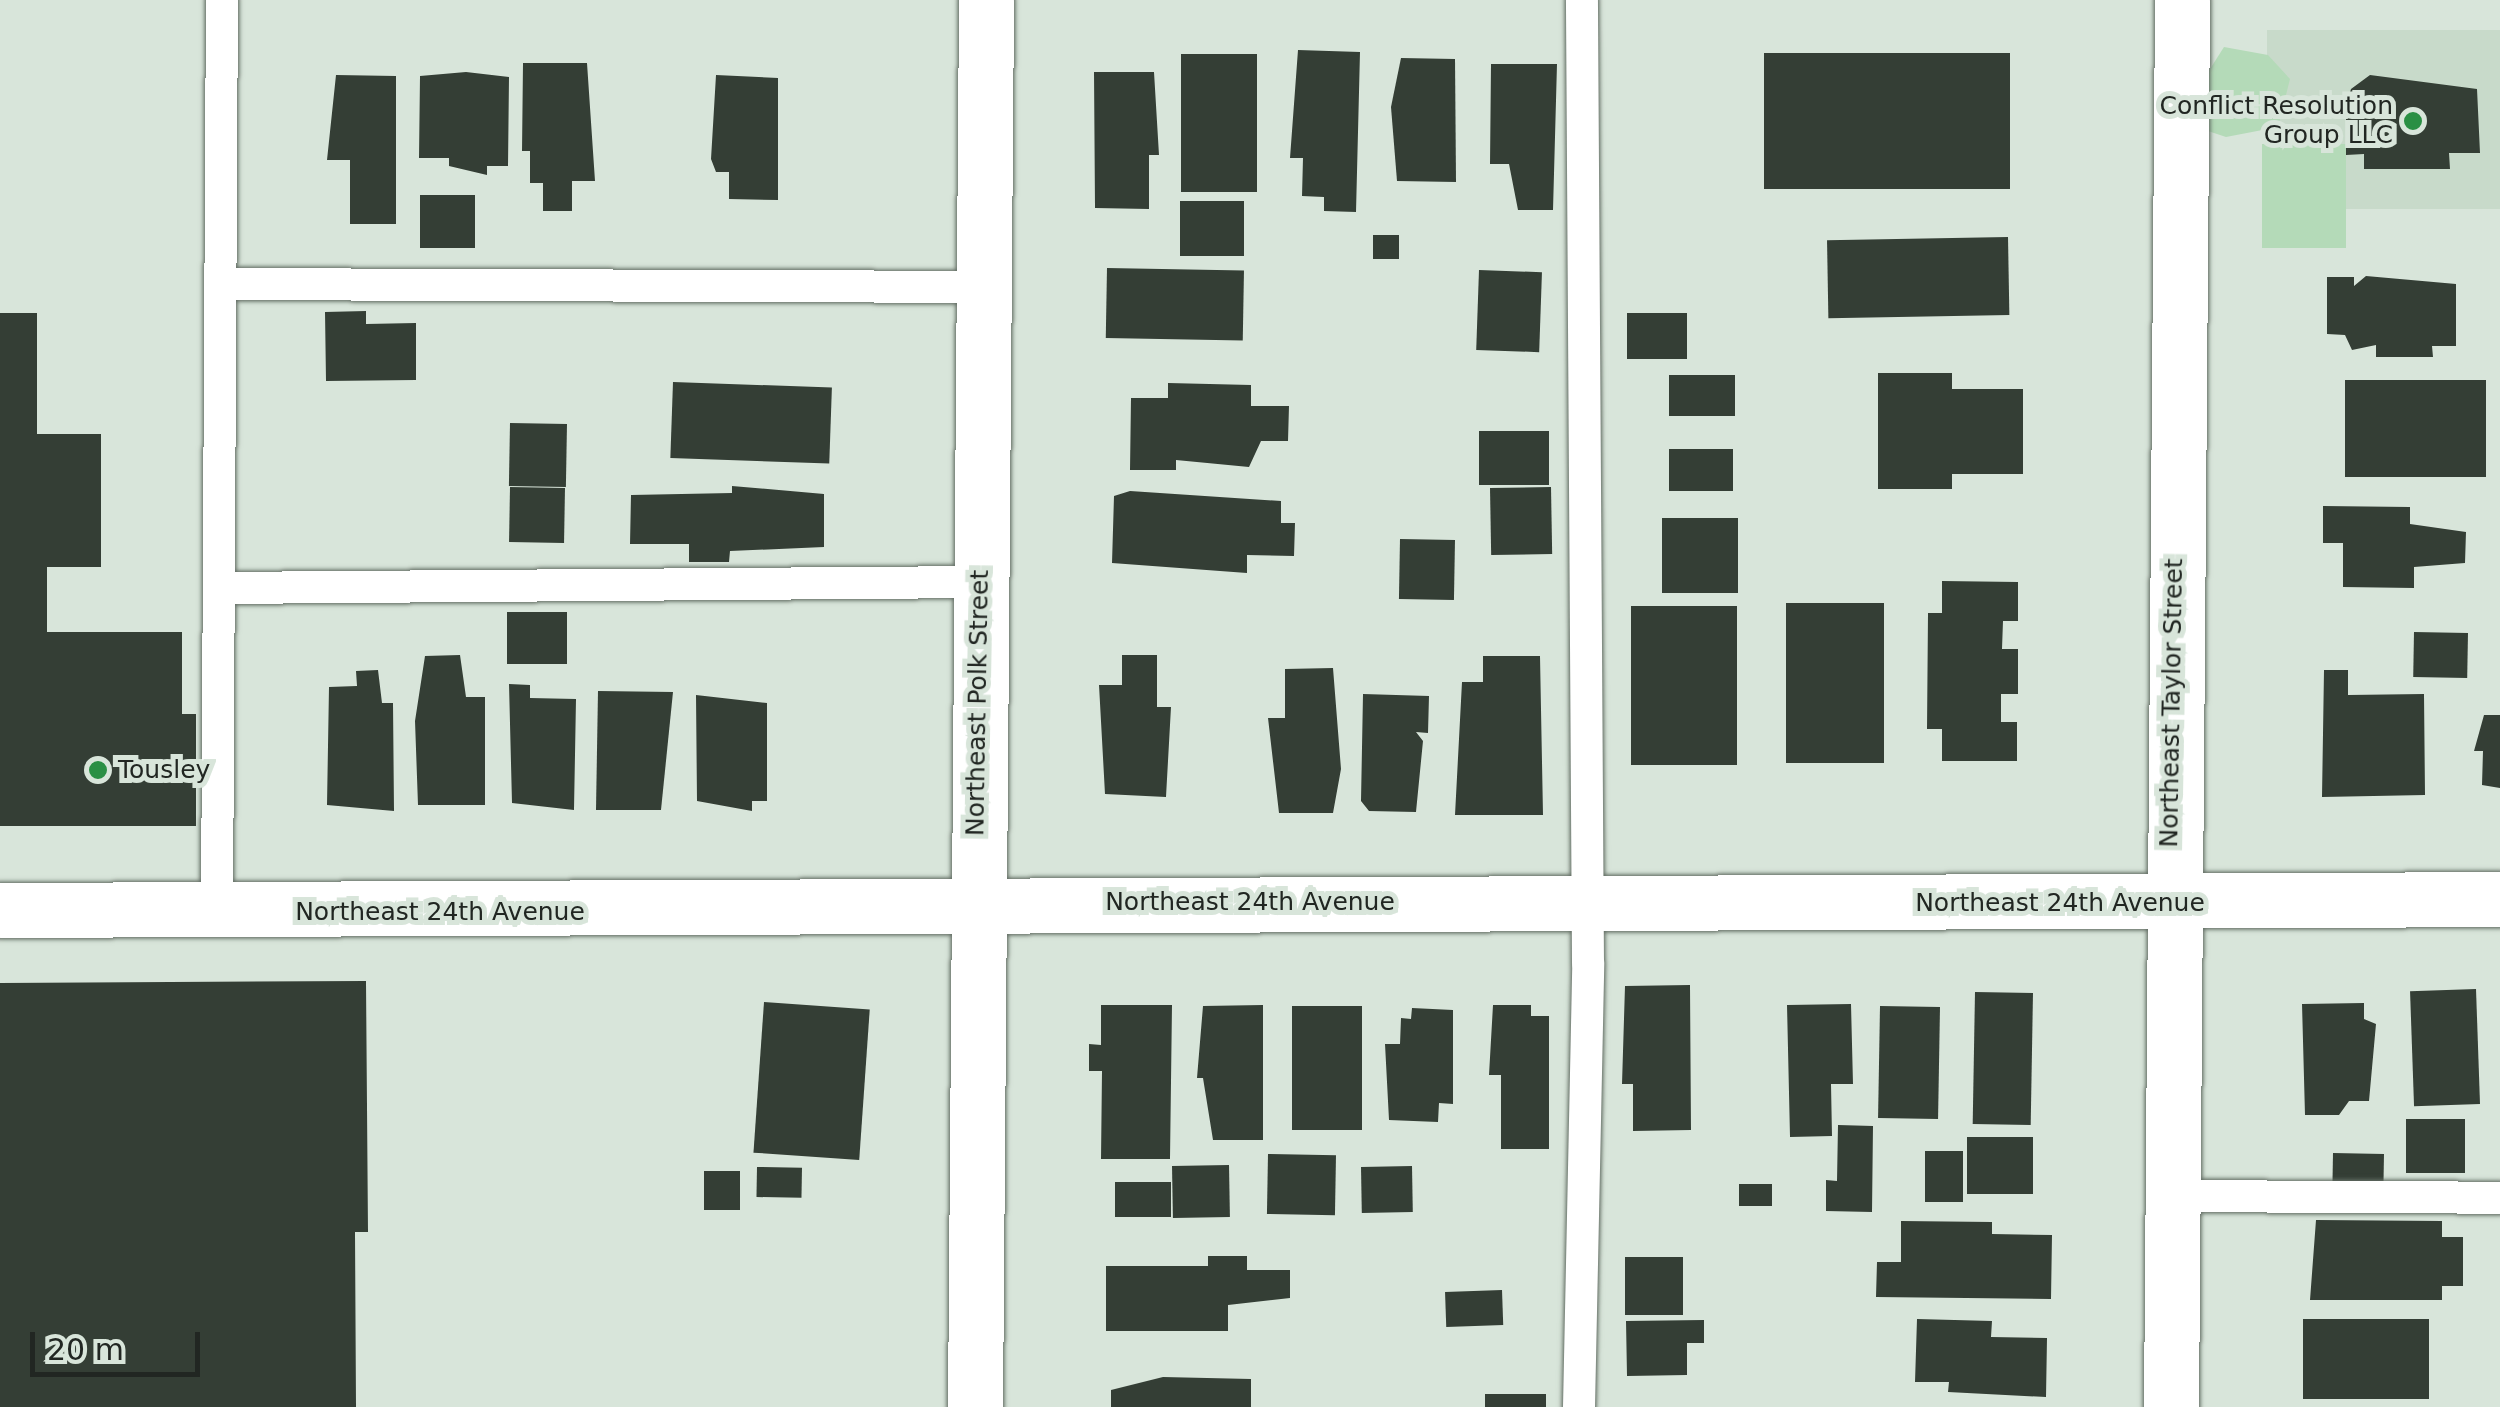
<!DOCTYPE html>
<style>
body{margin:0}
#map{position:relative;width:2500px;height:1407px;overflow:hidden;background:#d8e5da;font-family:"DejaVu Sans",sans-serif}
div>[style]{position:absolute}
.built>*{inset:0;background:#c8daca;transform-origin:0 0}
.green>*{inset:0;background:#b4dab8;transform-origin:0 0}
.building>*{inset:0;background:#343e35;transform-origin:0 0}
.roads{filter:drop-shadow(0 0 2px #636e64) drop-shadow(0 0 2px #636e64)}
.lane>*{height:32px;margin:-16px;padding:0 16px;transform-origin:16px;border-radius:16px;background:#fff}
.street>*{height:55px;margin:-27.5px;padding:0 27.5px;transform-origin:27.5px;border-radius:27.5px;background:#fff}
.dots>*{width:28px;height:28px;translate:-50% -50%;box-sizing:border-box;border:5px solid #d8e5da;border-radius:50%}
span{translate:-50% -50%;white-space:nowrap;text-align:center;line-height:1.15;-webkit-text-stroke:10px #d8e5da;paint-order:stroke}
.poi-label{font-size:25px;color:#212622}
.right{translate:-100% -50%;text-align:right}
.left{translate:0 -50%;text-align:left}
.street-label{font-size:25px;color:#212622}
.scale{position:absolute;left:30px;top:1332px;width:170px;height:45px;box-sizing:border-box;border:5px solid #212622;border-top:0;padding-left:12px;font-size:30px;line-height:35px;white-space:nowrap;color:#212622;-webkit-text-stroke:8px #d8e5da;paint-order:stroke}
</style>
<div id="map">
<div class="built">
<i style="left:2500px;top:30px;width:179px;height:233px;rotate:90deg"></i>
</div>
<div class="green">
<i style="clip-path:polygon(2224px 47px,2268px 55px,2290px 79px,2278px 127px,2226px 137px,2199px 128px,2203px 80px)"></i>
<i style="left:2262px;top:144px;width:84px;height:104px"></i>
</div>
<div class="building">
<i style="clip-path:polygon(1298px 50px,1360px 52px,1356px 212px,1324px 211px,1324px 197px,1302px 196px,1303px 158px,1290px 158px)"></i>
<i style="left:1764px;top:53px;width:246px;height:136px"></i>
<i style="left:1181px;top:54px;width:76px;height:138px"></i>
<i style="clip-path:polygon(1401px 58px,1455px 59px,1456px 182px,1397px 181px,1391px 107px)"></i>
<i style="clip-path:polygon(523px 63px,587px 63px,595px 181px,572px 181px,572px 211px,543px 211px,543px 183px,530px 183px,530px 151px,522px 151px)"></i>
<i style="clip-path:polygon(1491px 64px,1557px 64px,1553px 210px,1518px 210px,1509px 164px,1490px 164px)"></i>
<i style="clip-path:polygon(466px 72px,509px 77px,508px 166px,487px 166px,487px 175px,449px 166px,449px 158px,419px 158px,420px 76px)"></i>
<i style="clip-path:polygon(1094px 72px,1154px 72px,1159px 155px,1149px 155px,1149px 209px,1095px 208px)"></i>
<i style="clip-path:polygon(336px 75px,396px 76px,396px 224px,350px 224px,350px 160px,327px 160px)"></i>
<i style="clip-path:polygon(716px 75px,778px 78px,778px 200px,729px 199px,729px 172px,716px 172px,711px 159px)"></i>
<i style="clip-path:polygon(2370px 75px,2477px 89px,2480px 153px,2449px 153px,2450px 169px,2364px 169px,2364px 154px,2346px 155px,2346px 105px,2351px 89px)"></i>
<i style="left:420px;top:195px;width:55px;height:53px"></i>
<i style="left:1180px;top:201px;width:64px;height:55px"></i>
<i style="left:1373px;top:235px;width:26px;height:24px"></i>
<i style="left:2008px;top:237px;width:78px;height:181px;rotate:89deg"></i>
<i style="left:1107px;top:268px;width:137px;height:70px;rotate:1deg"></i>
<i style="left:1479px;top:270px;width:63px;height:80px;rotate:2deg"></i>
<i style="clip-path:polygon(2366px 276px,2456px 284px,2456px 346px,2432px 346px,2433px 357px,2376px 357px,2376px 345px,2352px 350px,2345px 335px,2327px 334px,2327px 277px,2354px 277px,2354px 286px)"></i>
<i style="clip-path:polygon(366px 311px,366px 324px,416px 323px,416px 380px,326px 381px,325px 312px)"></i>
<i style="clip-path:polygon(0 313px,37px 313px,37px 434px,101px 434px,101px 567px,47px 567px,47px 632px,182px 632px,182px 714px,196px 714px,196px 826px,0 826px)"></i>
<i style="left:1687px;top:313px;width:46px;height:60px;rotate:90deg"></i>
<i style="clip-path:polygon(1878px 373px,1952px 373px,1952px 389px,2023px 389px,2023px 474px,1952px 474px,1952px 489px,1878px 489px)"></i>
<i style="left:1669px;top:375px;width:66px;height:41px"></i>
<i style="left:2486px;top:380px;width:97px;height:141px;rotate:90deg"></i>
<i style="left:673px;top:382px;width:159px;height:76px;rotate:2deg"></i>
<i style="clip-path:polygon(1168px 383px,1251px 385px,1251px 406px,1289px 406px,1288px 441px,1261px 441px,1249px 467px,1176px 460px,1176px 470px,1130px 470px,1131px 398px,1168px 398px)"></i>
<i style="left:510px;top:423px;width:57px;height:63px;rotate:1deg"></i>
<i style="left:1479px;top:431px;width:70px;height:54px"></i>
<i style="left:1669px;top:449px;width:64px;height:42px"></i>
<i style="clip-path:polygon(732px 486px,824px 494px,824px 547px,730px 551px,729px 562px,689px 562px,689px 544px,630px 544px,631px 495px,732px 493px)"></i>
<i style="left:510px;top:487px;width:55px;height:55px;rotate:1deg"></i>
<i style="left:1551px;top:487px;width:67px;height:61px;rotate:89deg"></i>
<i style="clip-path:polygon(1130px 491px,1281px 501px,1281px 523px,1295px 523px,1294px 556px,1247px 555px,1247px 573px,1112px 563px,1114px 496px)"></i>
<i style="clip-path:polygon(2323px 506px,2410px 507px,2410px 524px,2466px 532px,2465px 563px,2414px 567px,2414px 588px,2343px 587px,2343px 543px,2323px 543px)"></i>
<i style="left:1662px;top:518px;width:76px;height:75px"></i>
<i style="left:1400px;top:539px;width:55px;height:60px;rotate:1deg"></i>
<i style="clip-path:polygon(1942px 581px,2018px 582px,2018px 621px,2003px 621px,2002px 649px,2018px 649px,2018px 694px,2001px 694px,2001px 722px,2017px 722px,2017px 761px,1942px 761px,1942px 729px,1927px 729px,1928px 613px,1942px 613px)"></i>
<i style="left:1786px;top:603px;width:98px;height:160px"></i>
<i style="left:1631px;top:606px;width:106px;height:159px"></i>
<i style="left:507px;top:612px;width:60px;height:52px"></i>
<i style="left:2414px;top:632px;width:54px;height:45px;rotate:1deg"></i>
<i style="clip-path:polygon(460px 655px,466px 697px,485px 697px,485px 805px,418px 805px,415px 721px,425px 656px)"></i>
<i style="clip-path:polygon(1122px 655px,1157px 655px,1157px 707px,1171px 707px,1166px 797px,1105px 794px,1099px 685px,1122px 685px)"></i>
<i style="clip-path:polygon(1483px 656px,1540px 656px,1543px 815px,1455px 815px,1462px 682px,1483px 682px)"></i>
<i style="clip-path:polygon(1333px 668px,1341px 769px,1333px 813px,1279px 813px,1268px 718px,1285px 718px,1285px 669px)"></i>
<i style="clip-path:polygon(378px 670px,382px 703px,393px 703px,394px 811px,327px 805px,329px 687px,357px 686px,356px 671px)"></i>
<i style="clip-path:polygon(2324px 670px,2348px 670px,2348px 695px,2424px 694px,2425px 795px,2322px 797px)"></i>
<i style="clip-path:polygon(509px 684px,530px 685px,530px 698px,576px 699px,574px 810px,512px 803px)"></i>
<i style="clip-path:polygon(598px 691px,673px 692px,661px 810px,596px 810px)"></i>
<i style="clip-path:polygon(1363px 694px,1429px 696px,1428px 733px,1416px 732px,1423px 741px,1416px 812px,1369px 811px,1361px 801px)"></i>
<i style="clip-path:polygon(696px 695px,767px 703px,767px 801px,752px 801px,752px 811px,697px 801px)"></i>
<i style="clip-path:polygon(2484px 715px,2500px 715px,2500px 788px,2482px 785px,2483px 751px,2474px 751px)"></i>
<i style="clip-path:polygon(366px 981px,368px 1232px,355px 1232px,356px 1407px,0 1407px,0 983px)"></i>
<i style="clip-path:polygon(1690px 985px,1691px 1130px,1633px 1131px,1633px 1084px,1622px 1084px,1625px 986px)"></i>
<i style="left:2476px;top:989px;width:115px;height:66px;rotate:88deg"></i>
<i style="left:1975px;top:992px;width:58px;height:132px;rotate:1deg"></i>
<i style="left:764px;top:1002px;width:106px;height:151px;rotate:4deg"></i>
<i style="clip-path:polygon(2364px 1003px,2364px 1019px,2376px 1024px,2369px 1101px,2349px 1101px,2339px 1115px,2305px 1115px,2302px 1004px)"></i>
<i style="clip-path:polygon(1851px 1004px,1853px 1084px,1831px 1084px,1832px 1136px,1790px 1137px,1787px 1005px)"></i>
<i style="clip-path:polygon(1101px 1005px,1172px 1005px,1170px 1159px,1101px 1159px,1102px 1071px,1089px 1071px,1089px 1044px,1101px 1045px)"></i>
<i style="clip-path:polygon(1263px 1005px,1263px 1140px,1213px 1140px,1203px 1078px,1197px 1078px,1203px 1006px)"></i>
<i style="clip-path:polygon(1493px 1005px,1531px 1005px,1531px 1016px,1549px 1016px,1549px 1149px,1501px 1149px,1501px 1075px,1489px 1075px)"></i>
<i style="left:1362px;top:1006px;width:124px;height:70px;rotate:90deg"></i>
<i style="left:1940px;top:1007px;width:112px;height:60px;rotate:91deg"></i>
<i style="clip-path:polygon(1412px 1008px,1453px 1010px,1453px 1104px,1439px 1103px,1438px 1122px,1389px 1120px,1385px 1044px,1400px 1044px,1401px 1018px,1411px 1019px)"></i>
<i style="left:2406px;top:1119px;width:59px;height:54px"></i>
<i style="clip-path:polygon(1838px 1125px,1873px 1126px,1872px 1212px,1826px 1211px,1826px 1180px,1837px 1181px)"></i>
<i style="left:1967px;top:1137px;width:66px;height:57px"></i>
<i style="left:1925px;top:1151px;width:38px;height:51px"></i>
<i style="left:2333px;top:1153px;width:51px;height:35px;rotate:1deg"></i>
<i style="left:1268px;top:1154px;width:68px;height:60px;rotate:1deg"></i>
<i style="left:1229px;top:1165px;width:52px;height:57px;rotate:89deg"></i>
<i style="left:1412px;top:1166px;width:46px;height:51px;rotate:89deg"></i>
<i style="left:757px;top:1167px;width:45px;height:30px;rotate:1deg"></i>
<i style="left:704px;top:1171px;width:36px;height:39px"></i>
<i style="left:1115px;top:1182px;width:56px;height:35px"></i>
<i style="left:1772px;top:1184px;width:22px;height:33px;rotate:90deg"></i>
<i style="clip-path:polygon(2316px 1220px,2442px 1221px,2442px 1237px,2463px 1237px,2463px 1286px,2442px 1286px,2442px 1300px,2310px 1300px)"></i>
<i style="clip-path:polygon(1901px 1221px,1992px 1222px,1992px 1234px,2052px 1235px,2051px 1299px,1876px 1297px,1877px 1262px,1901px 1262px)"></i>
<i style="clip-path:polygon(1208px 1256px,1247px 1256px,1247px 1270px,1290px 1270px,1290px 1298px,1228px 1305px,1228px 1331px,1106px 1331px,1106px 1266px,1208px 1266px)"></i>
<i style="left:1625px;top:1257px;width:58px;height:58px"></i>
<i style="left:1502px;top:1290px;width:35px;height:57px;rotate:88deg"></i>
<i style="clip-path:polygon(1917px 1319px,1992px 1321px,1991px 1337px,2047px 1338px,2046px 1397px,1948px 1392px,1949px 1382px,1915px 1382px)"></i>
<i style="left:2303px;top:1319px;width:126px;height:80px"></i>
<i style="clip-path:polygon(1704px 1320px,1704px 1343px,1687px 1343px,1687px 1375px,1627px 1376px,1626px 1321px)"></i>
<i style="clip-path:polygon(1163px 1377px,1251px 1379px,1251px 1407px,1111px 1407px,1111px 1390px)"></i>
<i style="left:1546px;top:1394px;width:13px;height:61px;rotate:90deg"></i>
</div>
<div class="roads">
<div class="lane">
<i style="left:220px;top:284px;width:764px;rotate:0.22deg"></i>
<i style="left:219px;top:588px;width:762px;rotate:-0.45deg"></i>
<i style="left:217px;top:913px;width:913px;rotate:-89.69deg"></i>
<i style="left:2170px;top:1196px;width:330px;rotate:0.3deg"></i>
<i style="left:1579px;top:1407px;width:444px;rotate:-88.8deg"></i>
<i style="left:1588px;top:963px;width:963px;rotate:-90.36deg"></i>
</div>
<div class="street">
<i style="left:0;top:910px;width:2500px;rotate:-0.25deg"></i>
<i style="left:975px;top:1407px;width:1407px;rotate:-89.55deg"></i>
<i style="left:2171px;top:1407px;width:1407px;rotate:-89.55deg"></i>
</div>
</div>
<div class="dots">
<i style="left:2413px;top:121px;background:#2a8f44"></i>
<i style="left:98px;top:770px;background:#2a8f44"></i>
</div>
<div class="poi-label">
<span class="right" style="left:2393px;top:121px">Conflict Resolution<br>Group LLC</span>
<span class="left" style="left:118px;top:770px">Tousley</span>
</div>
<div class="street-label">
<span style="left:978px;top:703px;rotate:-89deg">Northeast Polk Street</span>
<span style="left:2172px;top:703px;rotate:-89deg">Northeast Taylor Street</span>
<span style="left:1250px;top:902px">Northeast 24th Avenue</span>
<span style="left:2060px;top:903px">Northeast 24th Avenue</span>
<span style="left:440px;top:912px">Northeast 24th Avenue</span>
</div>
<div class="scale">20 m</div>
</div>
